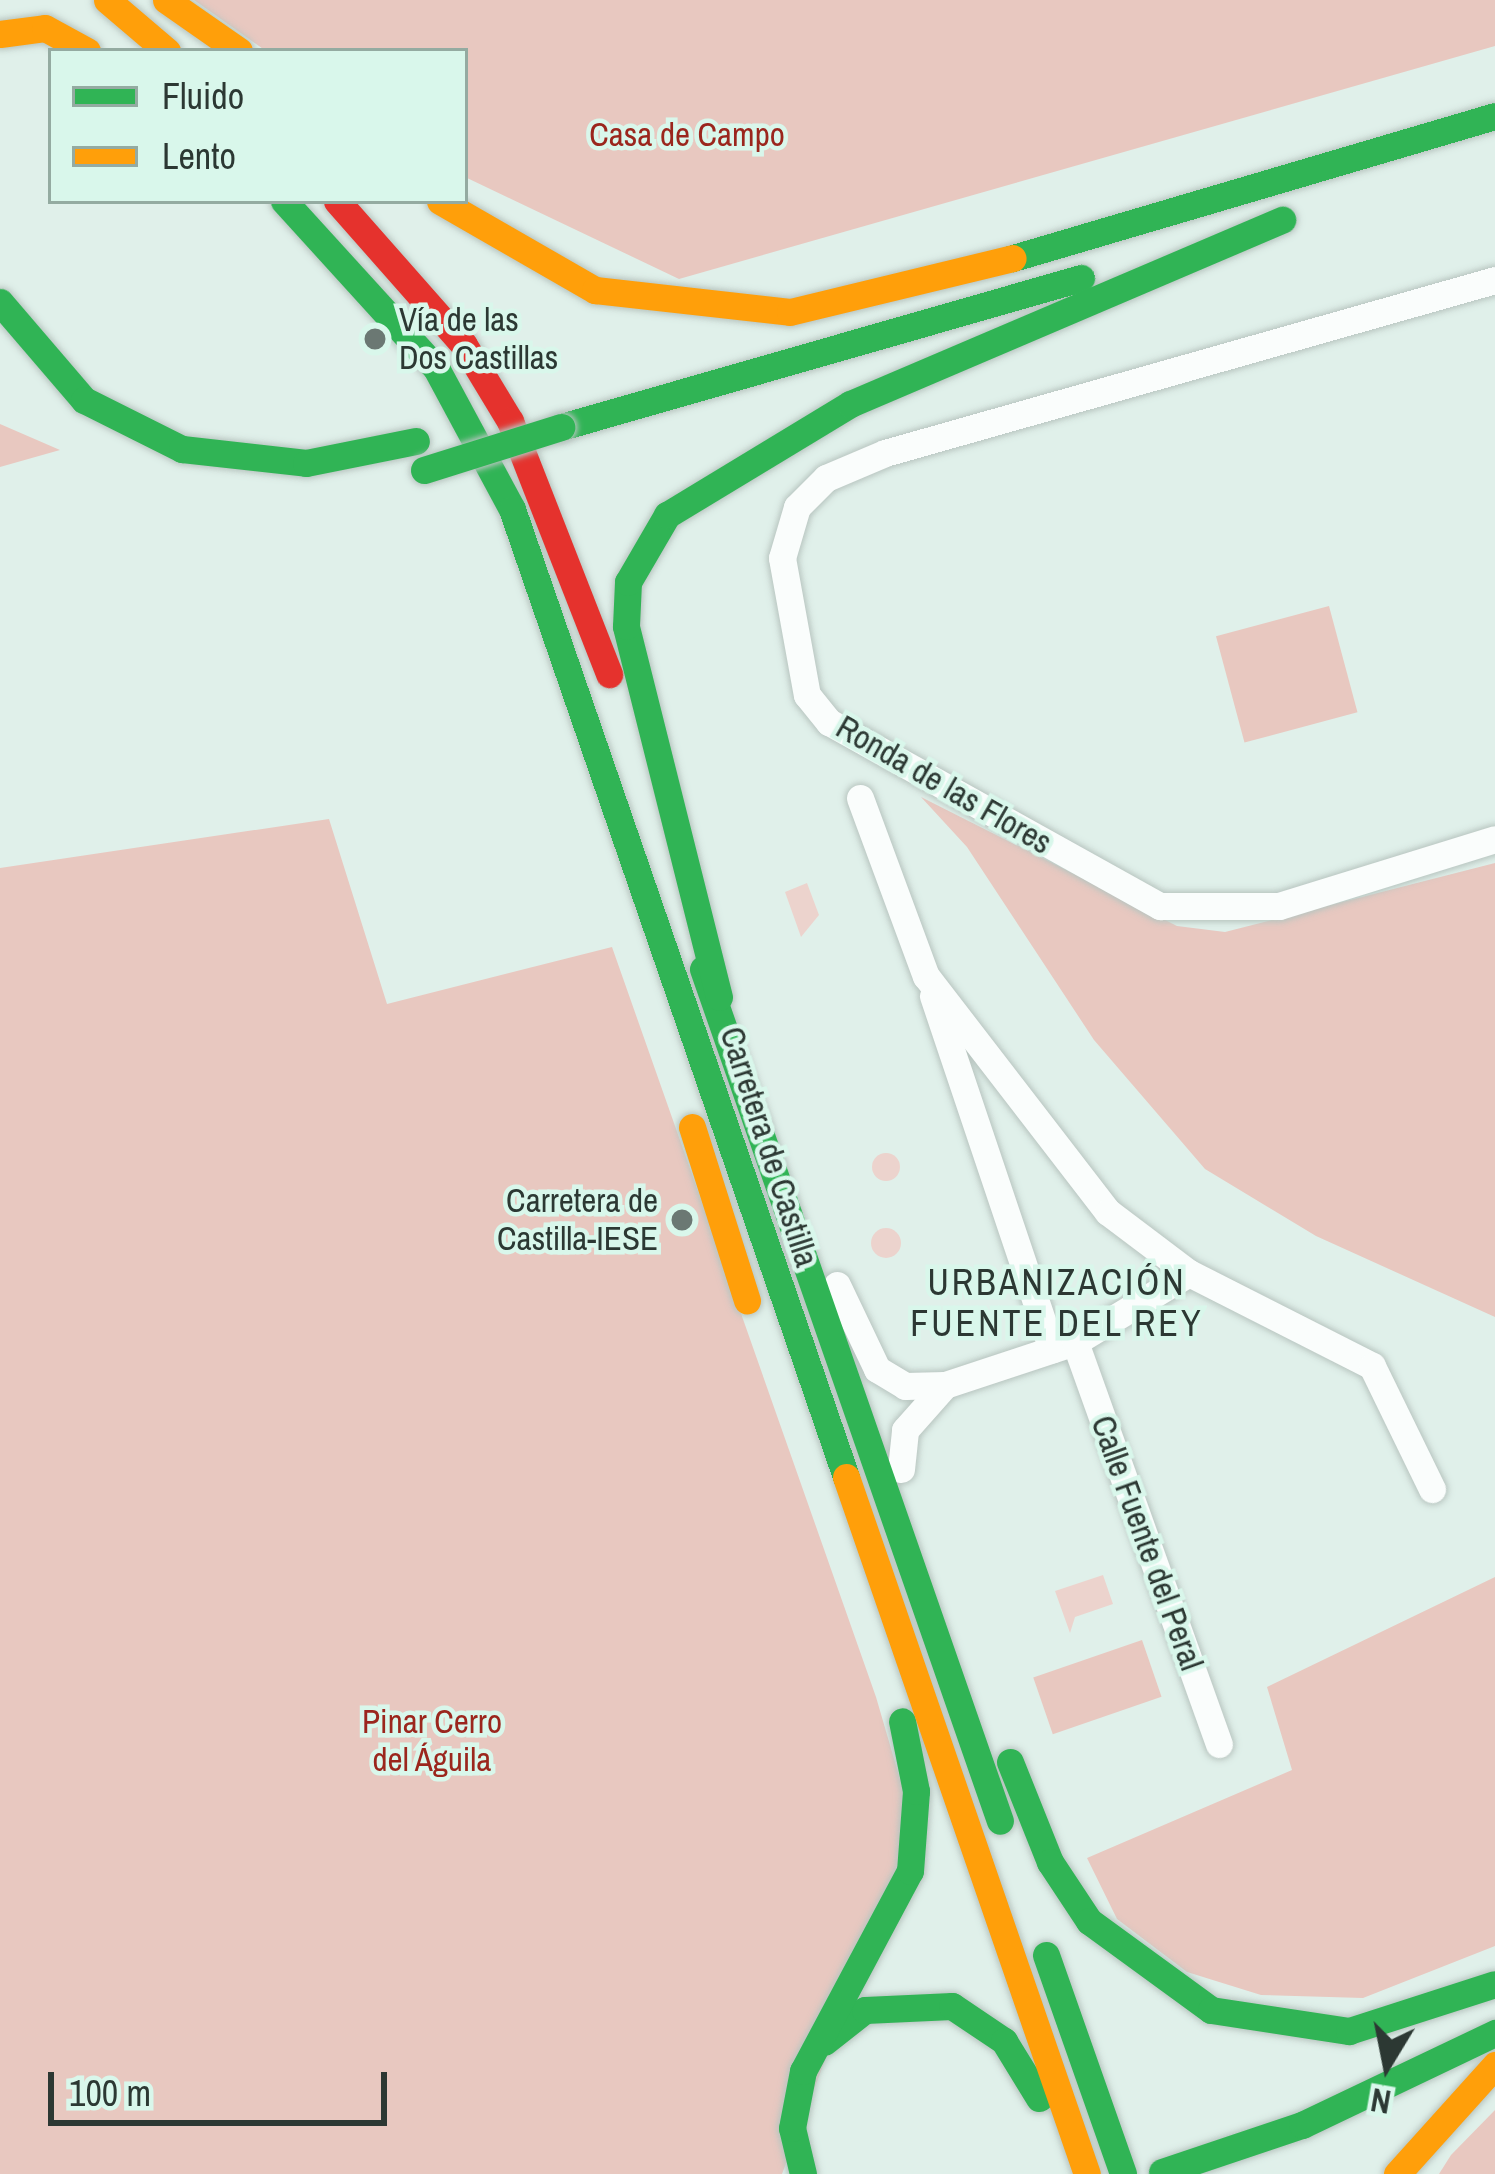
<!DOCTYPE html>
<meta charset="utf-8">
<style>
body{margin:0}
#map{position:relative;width:1495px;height:2174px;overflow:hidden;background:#e0f0ea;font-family:"Archivo Narrow",sans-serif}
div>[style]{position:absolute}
.green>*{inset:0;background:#e8c8c0;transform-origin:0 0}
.water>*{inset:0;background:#ecd3cd}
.round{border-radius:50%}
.roads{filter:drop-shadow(0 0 3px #b8c5c0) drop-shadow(0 0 3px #b8c5c0)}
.street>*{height:27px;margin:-13.5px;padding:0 13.5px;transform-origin:13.5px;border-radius:13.5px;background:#fafdfc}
.fast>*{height:27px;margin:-13.5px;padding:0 13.5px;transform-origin:13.5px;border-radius:13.5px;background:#30b455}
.slow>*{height:27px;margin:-13.5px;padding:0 13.5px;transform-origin:13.5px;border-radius:13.5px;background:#ff9f0a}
.jam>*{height:27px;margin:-13.5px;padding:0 13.5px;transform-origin:13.5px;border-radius:13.5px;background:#e5322d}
.bridges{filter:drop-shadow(0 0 3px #b8c5c0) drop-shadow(0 0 3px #b8c5c0)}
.fast-bridge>*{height:27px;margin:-13.5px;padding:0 13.5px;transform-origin:13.5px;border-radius:13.5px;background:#30b455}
.dots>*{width:33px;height:33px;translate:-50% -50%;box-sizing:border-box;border:6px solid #d9f7eb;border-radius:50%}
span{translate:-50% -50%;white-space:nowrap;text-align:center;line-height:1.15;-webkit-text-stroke:9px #d9f7eb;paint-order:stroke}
.park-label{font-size:33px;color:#9b261d}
.poi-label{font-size:33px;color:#2c3833}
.left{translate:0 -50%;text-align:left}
.right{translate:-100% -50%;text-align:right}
.street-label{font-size:33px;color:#2c3833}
.neighbourhood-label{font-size:36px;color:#2c3833;letter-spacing:3px}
.legend{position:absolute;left:48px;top:48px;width:420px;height:156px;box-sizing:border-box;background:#d9f7eb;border:3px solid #94aba1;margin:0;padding:15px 21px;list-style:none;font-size:36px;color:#2c3833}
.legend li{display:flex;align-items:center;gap:24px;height:60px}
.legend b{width:60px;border:3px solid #94aba1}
.north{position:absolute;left:1327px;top:2006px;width:120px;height:120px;-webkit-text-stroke:9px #d9f7eb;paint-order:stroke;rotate:190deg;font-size:33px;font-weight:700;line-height:48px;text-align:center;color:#2c3833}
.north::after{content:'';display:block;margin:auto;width:42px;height:54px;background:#2c3833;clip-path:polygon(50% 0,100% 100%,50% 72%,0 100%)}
.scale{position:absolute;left:48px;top:2072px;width:339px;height:54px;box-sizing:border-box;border:6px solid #2c3833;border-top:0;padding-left:15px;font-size:36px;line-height:42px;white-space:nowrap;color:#2c3833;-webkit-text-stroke:9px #d9f7eb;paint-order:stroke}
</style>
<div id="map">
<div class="green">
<i style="clip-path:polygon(194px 0,1495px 0,1495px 46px,679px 279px,465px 177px,465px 51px,266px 51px)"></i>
<i style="clip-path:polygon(0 424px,60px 450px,0 467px)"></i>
<i style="left:1329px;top:606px;width:110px;height:117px;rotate:75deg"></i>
<i style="clip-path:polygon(921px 797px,1177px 926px,1225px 932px,1495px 863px,1495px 1317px,1316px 1236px,1205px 1169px,1094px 1040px,967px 847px)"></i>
<i style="clip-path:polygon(329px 819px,387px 1004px,612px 947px,876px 1697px,904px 1793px,903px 1854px,782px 2174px,0 2174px,0 868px)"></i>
<i style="clip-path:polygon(1495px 1577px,1495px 1946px,1363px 1998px,1261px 1995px,1187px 1972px,1117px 1919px,1087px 1858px,1292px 1770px,1267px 1687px)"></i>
<i style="left:1142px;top:1640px;width:60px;height:115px;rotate:71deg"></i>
<i style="clip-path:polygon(1495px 2110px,1495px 2174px,1439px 2174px,1451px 2155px)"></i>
</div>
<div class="water">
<i style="clip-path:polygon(807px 883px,819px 915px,801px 937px,785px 892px)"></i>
<i class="round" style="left:872px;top:1153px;width:28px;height:28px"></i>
<i class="round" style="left:871px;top:1228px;width:30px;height:30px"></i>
<i style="clip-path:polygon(1103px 1575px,1113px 1604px,1075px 1617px,1070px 1633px,1055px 1591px)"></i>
</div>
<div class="roads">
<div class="street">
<i style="left:1495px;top:280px;width:634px;rotate:164.17deg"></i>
<i style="left:885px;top:453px;width:64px;rotate:157deg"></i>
<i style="left:826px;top:478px;width:41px;rotate:135deg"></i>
<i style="left:797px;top:507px;width:53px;rotate:106.4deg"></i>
<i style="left:782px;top:558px;width:139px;rotate:79.7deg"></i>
<i style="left:807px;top:695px;width:35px;rotate:51deg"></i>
<i style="left:829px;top:722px;width:379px;rotate:29.1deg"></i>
<i style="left:1160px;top:906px;width:119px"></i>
<i style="left:1279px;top:906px;width:226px;rotate:-17.2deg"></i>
<i style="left:860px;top:798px;width:190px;rotate:69.7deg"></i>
<i style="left:926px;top:976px;width:298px;rotate:52.4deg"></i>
<i style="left:1108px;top:1212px;width:101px;rotate:37deg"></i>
<i style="left:1189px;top:1273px;width:205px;rotate:26.9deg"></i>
<i style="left:1372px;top:1366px;width:137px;rotate:64deg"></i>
<i style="left:933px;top:996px;width:373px;rotate:71.4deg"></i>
<i style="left:837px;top:1285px;width:93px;rotate:64.5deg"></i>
<i style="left:877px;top:1369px;width:33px;rotate:31deg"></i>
<i style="left:905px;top:1386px;width:40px;rotate:-1.4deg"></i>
<i style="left:945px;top:1385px;width:137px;rotate:-18.3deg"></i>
<i style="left:1075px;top:1342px;width:133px;rotate:-31.2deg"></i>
<i style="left:1075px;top:1342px;width:427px;rotate:70.3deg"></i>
<i style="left:901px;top:1469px;width:39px;rotate:-84deg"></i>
<i style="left:905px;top:1430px;width:60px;rotate:-48.4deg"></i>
</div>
<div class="fast">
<i style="left:284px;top:201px;width:226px;rotate:47.7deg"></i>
<i style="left:436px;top:368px;width:160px;rotate:61.7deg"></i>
<i style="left:512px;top:509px;width:1024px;rotate:70.96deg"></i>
<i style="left:1013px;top:258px;width:502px;rotate:-16.42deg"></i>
<i style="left:0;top:302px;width:129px;rotate:49.4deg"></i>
<i style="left:84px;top:400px;width:110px;rotate:26.6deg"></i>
<i style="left:182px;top:449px;width:125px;rotate:6.4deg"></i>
<i style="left:306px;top:463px;width:112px;rotate:-11.3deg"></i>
<i style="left:561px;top:427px;width:541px;rotate:-15.99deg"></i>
<i style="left:703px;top:969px;width:902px;rotate:70.78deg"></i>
<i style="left:719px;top:997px;width:382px;rotate:-104.1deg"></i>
<i style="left:626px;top:626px;width:44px;rotate:-87.4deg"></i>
<i style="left:628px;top:582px;width:78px;rotate:-59.8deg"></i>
<i style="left:667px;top:515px;width:214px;rotate:-31.2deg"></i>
<i style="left:850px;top:404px;width:470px;rotate:-23.1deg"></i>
<i style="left:1010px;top:1762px;width:108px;rotate:68.2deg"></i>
<i style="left:1050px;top:1862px;width:71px;rotate:56.5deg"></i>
<i style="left:1089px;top:1921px;width:151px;rotate:36.1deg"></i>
<i style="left:1211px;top:2010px;width:140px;rotate:8.7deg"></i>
<i style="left:1349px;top:2031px;width:153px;rotate:-17.8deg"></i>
<i style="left:1046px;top:1955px;width:232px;rotate:70.6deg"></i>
<i style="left:824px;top:2042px;width:52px;rotate:-38deg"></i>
<i style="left:865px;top:2010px;width:87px;rotate:-2.6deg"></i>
<i style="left:952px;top:2006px;width:63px;rotate:33.9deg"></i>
<i style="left:1004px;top:2041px;width:67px;rotate:58.4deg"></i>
<i style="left:1162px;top:2172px;width:148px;rotate:-18.6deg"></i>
<i style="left:1302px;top:2125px;width:214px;rotate:-25.5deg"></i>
<i style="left:803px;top:2174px;width:47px;rotate:-103.4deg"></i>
<i style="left:792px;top:2128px;width:58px;rotate:-79.1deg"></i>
<i style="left:803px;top:2071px;width:227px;rotate:-61.9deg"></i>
<i style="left:910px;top:1871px;width:80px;rotate:-85.7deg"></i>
<i style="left:916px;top:1791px;width:71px;rotate:-101.3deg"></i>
</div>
<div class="slow">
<i style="left:107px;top:0;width:79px;rotate:40.4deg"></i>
<i style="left:166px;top:0;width:89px;rotate:34.9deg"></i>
<i style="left:0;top:34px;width:45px;rotate:-7.6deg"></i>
<i style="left:45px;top:28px;width:48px;rotate:28.7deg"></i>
<i style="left:440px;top:201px;width:179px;rotate:29.9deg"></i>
<i style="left:595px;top:290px;width:196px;rotate:6.4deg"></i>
<i style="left:790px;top:312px;width:229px;rotate:-13.6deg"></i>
<i style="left:692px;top:1127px;width:182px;rotate:72.4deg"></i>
<i style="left:846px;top:1477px;width:737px;rotate:70.93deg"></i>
<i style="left:1397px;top:2174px;width:147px;rotate:-48deg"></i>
</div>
<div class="jam">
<i style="left:337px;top:201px;width:192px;rotate:48.6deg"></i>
<i style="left:464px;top:345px;width:89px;rotate:58.8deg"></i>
<i style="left:510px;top:421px;width:272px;rotate:68.6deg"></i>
</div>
</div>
<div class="bridges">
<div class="fast-bridge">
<i style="left:424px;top:470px;width:144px;rotate:-17.4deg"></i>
</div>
</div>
<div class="dots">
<i style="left:375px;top:339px;background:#6b7873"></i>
<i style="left:682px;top:1220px;background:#6b7873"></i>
</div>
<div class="park-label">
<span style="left:687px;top:135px">Casa de Campo</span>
<span style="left:432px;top:1741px">Pinar Cerro<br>del Águila</span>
</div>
<div class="poi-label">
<span class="left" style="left:399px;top:339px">Vía de las<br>Dos Castillas</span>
<span class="right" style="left:658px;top:1220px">Carretera de<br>Castilla-IESE</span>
</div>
<div class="street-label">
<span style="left:944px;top:785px;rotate:30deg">Ronda de las Flores</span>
<span style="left:769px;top:1147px;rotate:72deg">Carretera de Castilla</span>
<span style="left:1147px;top:1543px;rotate:70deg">Calle Fuente del Peral</span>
</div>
<div class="neighbourhood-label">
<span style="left:1057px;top:1303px">URBANIZACIÓN<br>FUENTE DEL REY</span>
</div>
<ul class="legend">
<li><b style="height:15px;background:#30b455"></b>Fluido</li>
<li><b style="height:15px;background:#ff9f0a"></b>Lento</li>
</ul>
<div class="north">N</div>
<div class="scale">100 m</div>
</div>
